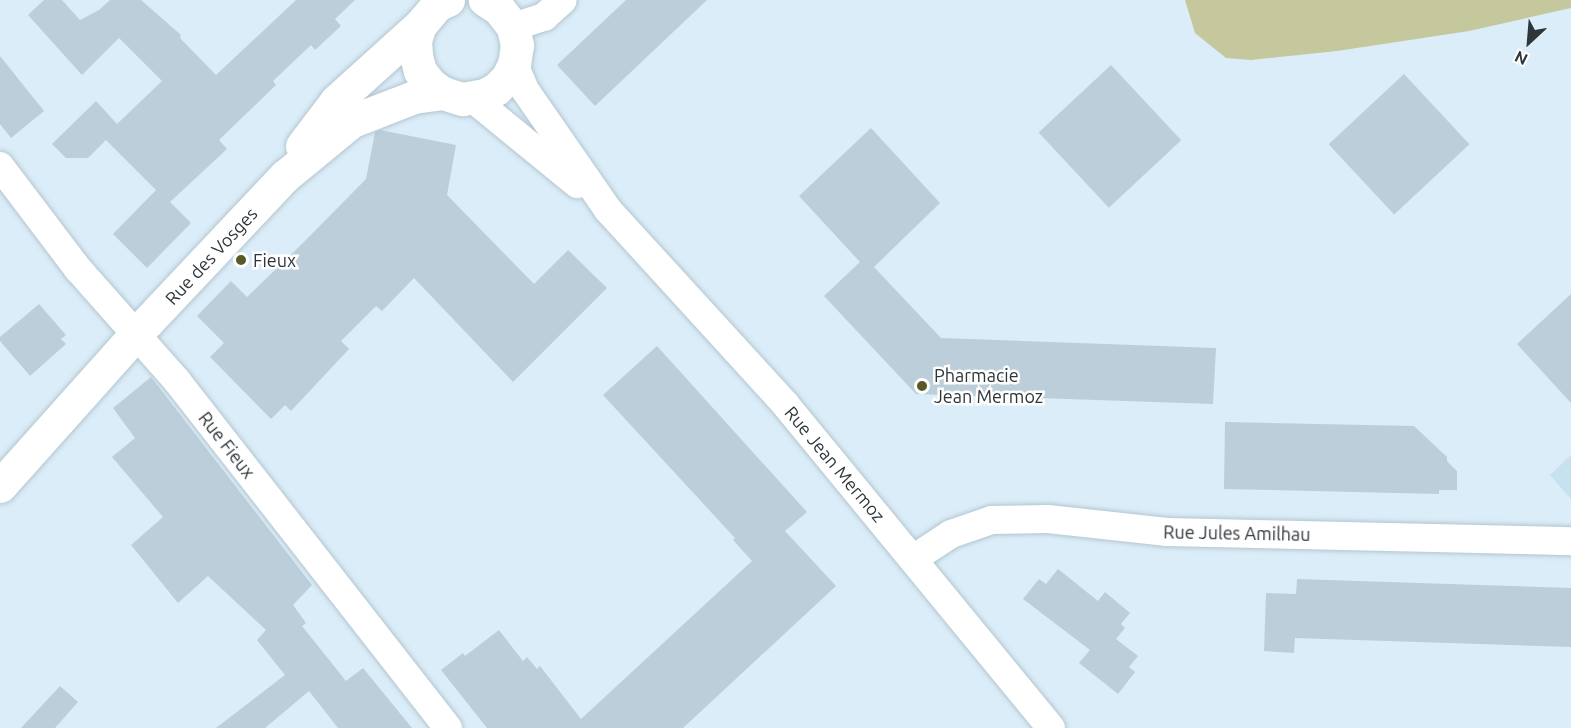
<!DOCTYPE html>
<style>
body{margin:0}
#map{position:relative;width:1571px;height:728px;overflow:hidden;background:#daedf8;font-family:Ubuntu,sans-serif}
div>[style]{position:absolute}
.built>*{inset:0;background:#c6e2f0}
.green>*{inset:0;background:#c4c89c}
.building>*{inset:0;background:#bbced9;transform-origin:0 0}
.roads{filter:drop-shadow(0 0 2px #b3c6d0) drop-shadow(0 0 2px #b3c6d0)}
.minor>*{height:28px;margin:-14px;padding:0 14px;transform-origin:14px;border-radius:14px;background:#fff}
.tertiary>*{height:33px;margin:-16.5px;padding:0 16.5px;transform-origin:16.5px;border-radius:16.5px;background:#fff}
.dots>*{width:16px;height:16px;translate:-50% -50%;box-sizing:border-box;border:3px solid #fff;border-radius:50%}
span{translate:-50% -50%;white-space:nowrap;text-align:center;line-height:1.15;-webkit-text-stroke:5px #fff;paint-order:stroke}
.street-label{font-size:18px;color:#2e363a}
.poi-label{font-size:18px;color:#2e363a}
.left{translate:0 -50%;text-align:left}
.north{position:absolute;left:1499px;top:12px;width:60px;height:60px;-webkit-text-stroke:4px #fff;paint-order:stroke;rotate:206deg;font-size:16px;font-weight:700;line-height:24px;text-align:center;color:#2e363a}
.north::after{content:'';display:block;margin:auto;width:21px;height:27px;background:#2e363a;clip-path:polygon(50% 0,100% 100%,50% 72%,0 100%)}
</style>
<div id="map">
<div class="built">
<i style="clip-path:polygon(1571px 455px,1571px 499px,1550px 475px)"></i>
</div>
<div class="green">
<i style="clip-path:polygon(1185px 0,1571px 0,1571px 8px,1469px 31px,1337px 51px,1251px 60px,1226px 58px,1195px 33px)"></i>
</div>
<div class="building">
<i style="clip-path:polygon(44px 0,62px 0,80px 20px,99px 10px,110px 0,141px 0,181px 35px,180px 38px,216px 75px,296px 0,355px 0,335px 19px,341px 26px,315px 50px,311px 45px,273px 81px,276px 85px,219px 140px,227px 149px,170px 202px,191px 223px,147px 268px,113px 234px,156px 190px,106px 140px,88px 158px,66px 158px,52px 144px,96px 101px,117px 124px,162px 81px,119px 38px,82px 75px,28px 15px)"></i>
<i style="clip-path:polygon(626px 0,707px 0,595px 106px,557px 65px)"></i>
<i style="clip-path:polygon(0 56px,44px 111px,11px 138px,0 124px)"></i>
<i style="left:1111px;top:65px;width:103px;height:99px;rotate:47deg"></i>
<i style="left:1404px;top:74px;width:96px;height:103px;rotate:47deg"></i>
<i style="clip-path:polygon(871px 128px,940px 203px,874px 267px,941px 338px,1216px 348px,1213px 404px,916px 394px,824px 296px,860px 262px,799px 196px)"></i>
<i style="clip-path:polygon(380px 130px,456px 145px,447px 195px,534px 284px,568px 250px,607px 288px,513px 382px,414px 278px,382px 311px,376px 306px,341px 341px,349px 349px,291px 411px,285px 405px,271px 419px,210px 357px,224px 343px,197px 316px,231px 281px,247px 297px,301px 245px,366px 179px,375px 132px)"></i>
<i style="clip-path:polygon(1571px 294px,1571px 403px,1517px 344px)"></i>
<i style="clip-path:polygon(39px 304px,66px 335px,61px 339px,66px 344px,30px 376px,0 341px,0 337px)"></i>
<i style="clip-path:polygon(657px 346px,807px 512px,785px 531px,836px 586px,683px 728px,487px 728px,441px 670px,463px 653px,465px 656px,499px 630px,523px 661px,527px 657px,537px 669px,540px 666px,581px 719px,752px 561px,733px 540px,735px 538px,603px 395px)"></i>
<i style="clip-path:polygon(151px 377px,312px 585px,293px 605px,306px 623px,302px 626px,346px 681px,363px 668px,412px 728px,338px 728px,309px 691px,265px 728px,216px 728px,285px 675px,257px 640px,266px 630px,208px 576px,178px 603px,131px 545px,163px 517px,112px 457px,135px 438px,113px 408px)"></i>
<i style="clip-path:polygon(1225px 422px,1414px 426px,1447px 457px,1447px 461px,1457px 471px,1457px 490px,1439px 490px,1439px 494px,1224px 489px)"></i>
<i style="clip-path:polygon(1058px 569px,1098px 601px,1105px 592px,1130px 613px,1121px 624px,1125px 628px,1116px 639px,1138px 656px,1129px 667px,1135px 672px,1118px 694px,1079px 663px,1090px 650px,1023px 599px,1039px 579px,1046px 584px)"></i>
<i style="clip-path:polygon(1297px 579px,1571px 588px,1571px 647px,1295px 638px,1294px 653px,1264px 651px,1266px 593px,1296px 594px)"></i>
<i style="clip-path:polygon(60px 686px,78px 702px,55px 728px,21px 728px)"></i>
</div>
<div class="roads">
<div class="minor">
<i style="left:513px;top:27px;width:33px;rotate:-18deg"></i>
<i style="left:544px;top:17px;width:25px;rotate:-42deg"></i>
<i style="left:514px;top:64px;width:28px;rotate:67deg"></i>
<i style="left:525px;top:90px;width:146px;rotate:55.3deg"></i>
<i style="left:608px;top:210px;width:263px;rotate:47.6deg"></i>
<i style="left:785px;top:404px;width:419px;rotate:50.6deg"></i>
<i style="left:472px;top:98px;width:136px;rotate:39.3deg"></i>
<i style="left:0;top:166px;width:129px;rotate:52.9deg"></i>
<i style="left:78px;top:269px;width:149px;rotate:48.5deg"></i>
<i style="left:177px;top:381px;width:440px;rotate:52deg"></i>
<i style="left:913px;top:559px;width:45px;rotate:-33.3deg"></i>
<i style="left:951px;top:534px;width:43px;rotate:-18.9deg"></i>
<i style="left:992px;top:520px;width:56px;rotate:-1deg"></i>
<i style="left:1048px;top:519px;width:120px;rotate:6.2deg"></i>
<i style="left:1167px;top:532px;width:404px;rotate:1.3deg"></i>
</div>
<div class="tertiary">
<i style="left:448px;top:0;width:12px;rotate:156deg"></i>
<i style="left:437px;top:5px;width:26px;rotate:130deg"></i>
<i style="left:420px;top:25px;width:16px;rotate:108deg"></i>
<i style="left:415px;top:40px;width:16px;rotate:86deg"></i>
<i style="left:416px;top:56px;width:16px;rotate:75deg"></i>
<i style="left:420px;top:71px;width:16px;rotate:52deg"></i>
<i style="left:430px;top:84px;width:16px;rotate:35deg"></i>
<i style="left:443px;top:93px;width:20px;rotate:18deg"></i>
<i style="left:462px;top:99px;width:23px;rotate:-10deg"></i>
<i style="left:485px;top:95px;width:13px;rotate:-29deg"></i>
<i style="left:496px;top:89px;width:16px;rotate:-45deg"></i>
<i style="left:507px;top:78px;width:16px;rotate:-63deg"></i>
<i style="left:514px;top:64px;width:19px;rotate:-81deg"></i>
<i style="left:517px;top:45px;width:18px;rotate:-103deg"></i>
<i style="left:513px;top:27px;width:23px;rotate:-128deg"></i>
<i style="left:499px;top:9px;width:17px;rotate:-147deg"></i>
<i style="left:302px;top:146px;width:56px;rotate:-52.9deg"></i>
<i style="left:336px;top:101px;width:113px;rotate:-42.1deg"></i>
<i style="left:0;top:486px;width:203px;rotate:-48.2deg"></i>
<i style="left:135px;top:335px;width:219px;rotate:-46.7deg"></i>
<i style="left:285px;top:176px;width:87px;rotate:-39.4deg"></i>
<i style="left:352px;top:121px;width:66px;rotate:-21.2deg"></i>
<i style="left:414px;top:97px;width:29px;rotate:-8deg"></i>
</div>
</div>
<div class="dots">
<i style="left:241px;top:260px;background:#575a27"></i>
<i style="left:922px;top:386px;background:#575a27"></i>
</div>
<div class="street-label">
<span style="left:211px;top:256px;rotate:-47deg">Rue des Vosges</span>
<span style="left:227px;top:445px;rotate:52deg">Rue Fieux</span>
<span style="left:835px;top:464px;rotate:50deg">Rue Jean Mermoz</span>
<span style="left:1237px;top:533px;rotate:1deg">Rue Jules Amilhau</span>
</div>
<div class="poi-label">
<span class="left" style="left:253px;top:260px">Fieux</span>
<span class="left" style="left:934px;top:386px">Pharmacie<br>Jean Mermoz</span>
</div>
<div class="north">N</div>
</div>
